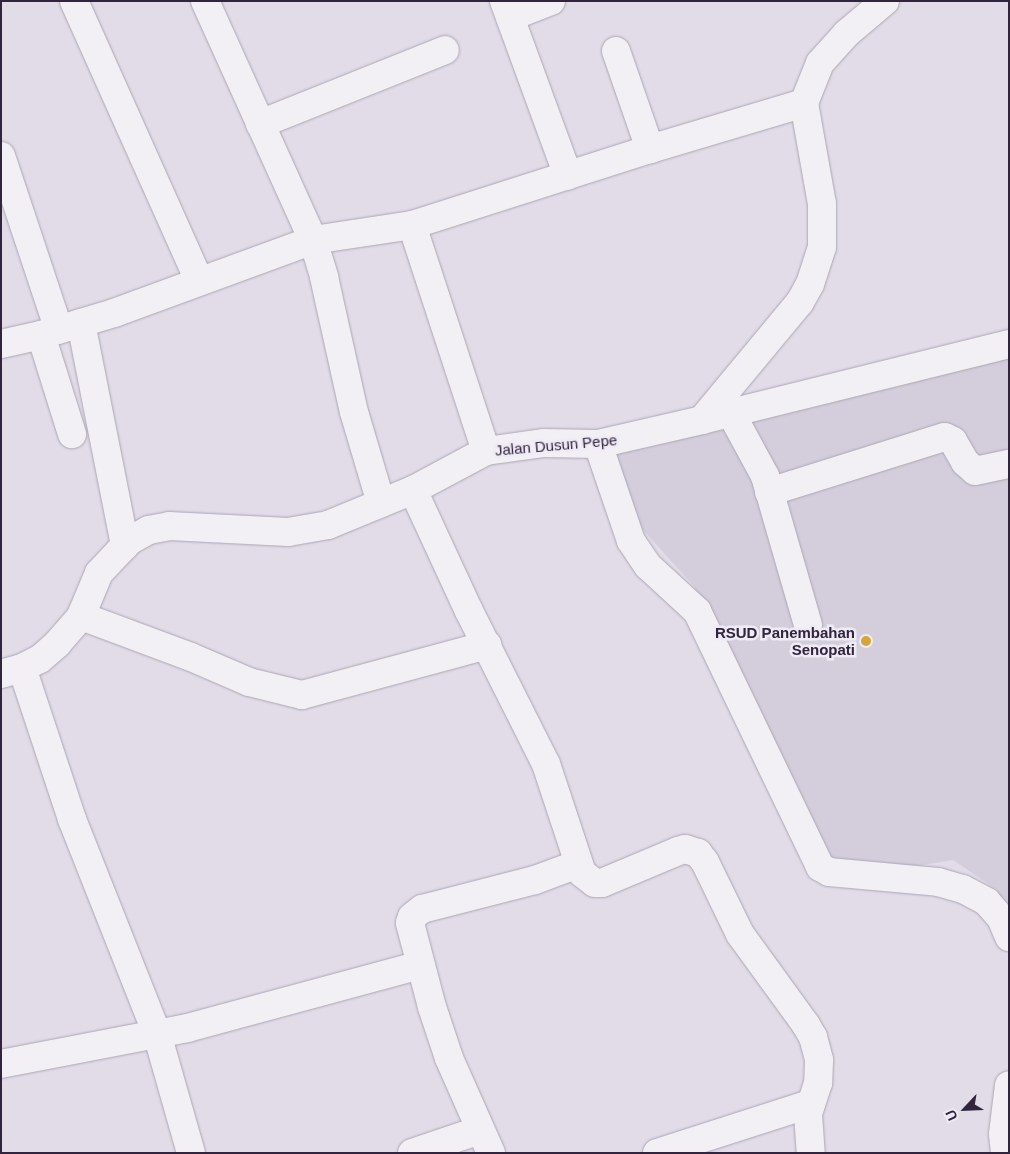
<!DOCTYPE html>
<style>
body{margin:0}
#map{position:relative;width:1010px;height:1154px;overflow:hidden;background:#e1dce7;font-family:Helvetica,sans-serif}
div>[style]{position:absolute}
.built>*{inset:0;background:#d4cedc}
.roads{filter:drop-shadow(0 0 1px #aca5b4) drop-shadow(0 0 1px #aca5b4)}
.minor>*{height:28px;margin:-14px;padding:0 14px;transform-origin:14px;border-radius:14px;background:#f2eff5}
.dots>*{width:14px;height:14px;translate:-50% -50%;box-sizing:border-box;border:2px solid #efebf5;border-radius:50%}
span{translate:-50% -50%;white-space:nowrap;text-align:center;line-height:1.15;-webkit-text-stroke:5px #efebf5;paint-order:stroke}
.street-label{font-size:15px;color:#31253e}
.poi-label{font-size:15px;color:#31253e;font-weight:700}
.right{translate:-100% -50%;text-align:right}
.frame{position:absolute;inset:0;border:2px solid #31253e;pointer-events:none}
.north{position:absolute;left:940px;top:1084px;width:50px;height:50px;-webkit-text-stroke:4px #efebf5;paint-order:stroke;rotate:245deg;font-size:14px;font-weight:700;line-height:20px;text-align:center;color:#31253e}
.north::after{content:'';display:block;margin:auto;width:18px;height:22px;background:#31253e;clip-path:polygon(50% 0,100% 100%,50% 72%,0 100%)}
</style>
<div id="map">
<div class="built">
<i style="clip-path:polygon(1009px 344px,1009px 918px,997px 890px,953px 860px,834px 880px,753px 696px,693px 585px,634px 520px,607px 440px)"></i>
</div>
<div class="roads">
<div class="minor">
<i style="left:74px;top:1px;width:307px;rotate:65.9deg"></i>
<i style="left:205px;top:1px;width:262px;rotate:65.7deg"></i>
<i style="left:313px;top:240px;width:39px;rotate:73deg"></i>
<i style="left:324px;top:277px;width:138px;rotate:77.5deg"></i>
<i style="left:354px;top:412px;width:95px;rotate:73.5deg"></i>
<i style="left:504px;top:1px;width:186px;rotate:69.9deg"></i>
<i style="left:510px;top:17px;width:44px;rotate:-21.3deg"></i>
<i style="left:616px;top:51px;width:104px;rotate:70.9deg"></i>
<i style="left:260px;top:124px;width:199px;rotate:-21.8deg"></i>
<i style="left:1px;top:156px;width:183px;rotate:71.6deg"></i>
<i style="left:412px;top:225px;width:238px;rotate:71.9deg"></i>
<i style="left:81px;top:323px;width:227px;rotate:78.8deg"></i>
<i style="left:41px;top:335px;width:104px;rotate:72.6deg"></i>
<i style="left:1px;top:344px;width:41px;rotate:-12.7deg"></i>
<i style="left:41px;top:335px;width:76px;rotate:-16.8deg"></i>
<i style="left:114px;top:313px;width:212px;rotate:-20.1deg"></i>
<i style="left:313px;top:240px;width:100px;rotate:-8.6deg"></i>
<i style="left:412px;top:225px;width:250px;rotate:-17.7deg"></i>
<i style="left:650px;top:149px;width:161px;rotate:-16.6deg"></i>
<i style="left:732px;top:415px;width:69px;rotate:61.6deg"></i>
<i style="left:765px;top:476px;width:155px;rotate:73.9deg"></i>
<i style="left:702px;top:420px;width:316px;rotate:-13.9deg"></i>
<i style="left:598px;top:444px;width:102px;rotate:71.2deg"></i>
<i style="left:631px;top:541px;width:30px;rotate:56deg"></i>
<i style="left:648px;top:566px;width:67px;rotate:42.6deg"></i>
<i style="left:697px;top:611px;width:284px;rotate:64.3deg"></i>
<i style="left:820px;top:867px;width:10px;rotate:29deg"></i>
<i style="left:829px;top:872px;width:109px;rotate:5.2deg"></i>
<i style="left:938px;top:882px;width:26px;rotate:16deg"></i>
<i style="left:963px;top:889px;width:27px;rotate:28deg"></i>
<i style="left:987px;top:902px;width:21px;rotate:49deg"></i>
<i style="left:1001px;top:918px;width:21px;rotate:67deg"></i>
<i style="left:413px;top:490px;width:133px;rotate:65.2deg"></i>
<i style="left:469px;top:611px;width:171px;rotate:63.3deg"></i>
<i style="left:546px;top:764px;width:115px;rotate:71.7deg"></i>
<i style="left:582px;top:873px;width:16px;rotate:38deg"></i>
<i style="left:595px;top:883px;width:7px"></i>
<i style="left:602px;top:883px;width:82px;rotate:-22.8deg"></i>
<i style="left:678px;top:851px;width:7px;rotate:-16deg"></i>
<i style="left:685px;top:849px;width:14px;rotate:17deg"></i>
<i style="left:698px;top:853px;width:11px;rotate:52deg"></i>
<i style="left:705px;top:862px;width:80px;rotate:64.1deg"></i>
<i style="left:740px;top:934px;width:112px;rotate:54deg"></i>
<i style="left:806px;top:1025px;width:14px;rotate:60deg"></i>
<i style="left:813px;top:1037px;width:24px;rotate:75deg"></i>
<i style="left:819px;top:1060px;width:23px;rotate:92deg"></i>
<i style="left:818px;top:1083px;width:33px;rotate:108deg"></i>
<i style="left:808px;top:1114px;width:39px;rotate:86deg"></i>
<i style="left:769px;top:492px;width:184px;rotate:-17.4deg"></i>
<i style="left:945px;top:437px;width:9px;rotate:27deg"></i>
<i style="left:953px;top:441px;width:24px;rotate:60deg"></i>
<i style="left:965px;top:462px;width:13px;rotate:42deg"></i>
<i style="left:975px;top:471px;width:35px;rotate:-12deg"></i>
<i style="left:81px;top:616px;width:117px;rotate:20.4deg"></i>
<i style="left:191px;top:657px;width:63px;rotate:23.3deg"></i>
<i style="left:249px;top:682px;width:55px;rotate:13.8deg"></i>
<i style="left:302px;top:695px;width:192px;rotate:-15.1deg"></i>
<i style="left:1px;top:674px;width:22px;rotate:-16deg"></i>
<i style="left:22px;top:668px;width:20px;rotate:-27deg"></i>
<i style="left:40px;top:659px;width:23px;rotate:-41deg"></i>
<i style="left:57px;top:644px;width:37px;rotate:-49deg"></i>
<i style="left:81px;top:616px;width:47px;rotate:-67.3deg"></i>
<i style="left:99px;top:573px;width:44px;rotate:-46.8deg"></i>
<i style="left:129px;top:541px;width:23px;rotate:-29deg"></i>
<i style="left:149px;top:530px;width:20px;rotate:-11deg"></i>
<i style="left:169px;top:526px;width:119px;rotate:2.9deg"></i>
<i style="left:288px;top:532px;width:41px;rotate:-9.9deg"></i>
<i style="left:328px;top:525px;width:92px;rotate:-22.4deg"></i>
<i style="left:413px;top:490px;width:83px;rotate:-28.1deg"></i>
<i style="left:486px;top:451px;width:59px;rotate:-7.9deg"></i>
<i style="left:544px;top:443px;width:54px;rotate:1.1deg"></i>
<i style="left:598px;top:444px;width:107px;rotate:-13deg"></i>
<i style="left:702px;top:420px;width:153px;rotate:-50.3deg"></i>
<i style="left:800px;top:302px;width:21px;rotate:-61deg"></i>
<i style="left:810px;top:284px;width:39px;rotate:-72deg"></i>
<i style="left:822px;top:247px;width:43px;rotate:-90deg"></i>
<i style="left:822px;top:204px;width:103px;rotate:-100.1deg"></i>
<i style="left:804px;top:103px;width:43px;rotate:-68.2deg"></i>
<i style="left:820px;top:63px;width:39px;rotate:-48deg"></i>
<i style="left:846px;top:34px;width:51px;rotate:-40.2deg"></i>
<i style="left:1px;top:1064px;width:159px;rotate:-10.9deg"></i>
<i style="left:157px;top:1034px;width:231px;rotate:-111.6deg"></i>
<i style="left:72px;top:819px;width:159px;rotate:-108.3deg"></i>
<i style="left:191px;top:1153px;width:124px;rotate:-105.9deg"></i>
<i style="left:157px;top:1034px;width:31px;rotate:-11deg"></i>
<i style="left:187px;top:1028px;width:242px;rotate:-15.1deg"></i>
<i style="left:412px;top:1153px;width:72px;rotate:-18.7deg"></i>
<i style="left:491px;top:1153px;width:104px;rotate:-113.9deg"></i>
<i style="left:449px;top:1058px;width:54px;rotate:-108.4deg"></i>
<i style="left:432px;top:1007px;width:87px;rotate:-104.7deg"></i>
<i style="left:410px;top:923px;width:6px;rotate:-72deg"></i>
<i style="left:412px;top:917px;width:13px;rotate:-39deg"></i>
<i style="left:422px;top:909px;width:117px;rotate:-14.4deg"></i>
<i style="left:535px;top:880px;width:46px;rotate:-20.4deg"></i>
<i style="left:657px;top:1153px;width:161px;rotate:-17.8deg"></i>
<i style="left:1005px;top:1153px;width:19px;rotate:-96deg"></i>
<i style="left:1003px;top:1134px;width:49px;rotate:-83deg"></i>
</div>
</div>
<div class="dots">
<i style="left:866px;top:641px;background:#d6a438"></i>
</div>
<div class="street-label">
<span style="left:556px;top:445px;rotate:-5deg">Jalan Dusun Pepe</span>
</div>
<div class="poi-label">
<span class="right" style="left:855px;top:641px">RSUD Panembahan<br>Senopati</span>
</div>
<div class="frame"></div>
<div class="north">U</div>
</div>
